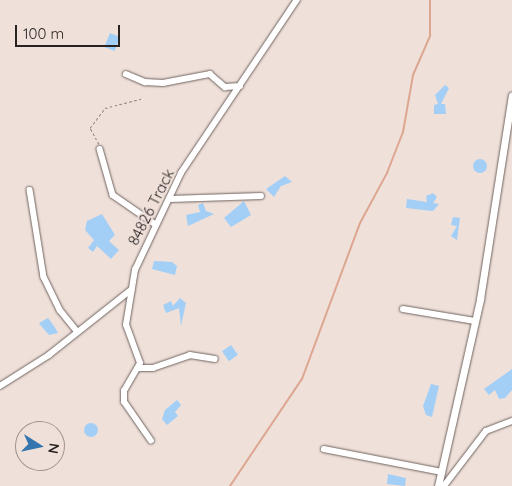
<!DOCTYPE html>
<style>
body{margin:0}
#map{position:relative;width:512px;height:486px;overflow:hidden;background:#efe0da;font-family:Quicksand,sans-serif}
div>[style]{position:absolute}
.stream>*{height:2px;margin:-1px;padding:0 1px;transform-origin:1px;border-radius:1px;background:#dda690}
.building>*{inset:0;background:#a3cff7;transform-origin:0 0}
.round{border-radius:50%}
.path>*{height:1px;margin-top:-0.5px;transform-origin:0;background:repeating-linear-gradient(90deg,#8f8581 0 2.5px,transparent 0 5px)}
.roads{filter:drop-shadow(0 0 1px #70635e) drop-shadow(0 0 1px #70635e)}
.minor>*{height:5.5px;margin:-2.75px;padding:0 2.75px;transform-origin:2.75px;border-radius:2.75px;background:#fff}
.tertiary>*{height:7px;margin:-3.5px;padding:0 3.5px;transform-origin:3.5px;border-radius:3.5px;background:#fff}
span{translate:-50% -50%;white-space:nowrap;text-align:center;line-height:1.15;-webkit-text-stroke:4px #efe0da;paint-order:stroke}
.street-label{font-size:15px;color:#282321}
.north{position:absolute;left:15px;top:421px;width:50px;height:50px;box-sizing:border-box;background:#efe0da;border:1px solid #9f9490;border-radius:50%;rotate:100deg;font-size:14px;font-weight:700;line-height:20px;text-align:center;color:#282321}
.north::after{content:'';display:block;margin:auto;width:18px;height:22px;background:#3476ad;clip-path:polygon(50% 0,100% 100%,50% 72%,0 100%)}
.scale{position:absolute;left:15px;top:25px;width:105px;height:22px;box-sizing:border-box;border:2px solid #282321;border-top:0;padding-left:6px;font-size:15px;line-height:18px;white-space:nowrap;color:#282321;-webkit-text-stroke:4px #efe0da;paint-order:stroke}
</style>
<div id="map">
<div class="stream">
<i style="left:230px;top:486px;width:129px;rotate:-56.1deg"></i>
<i style="left:302px;top:379px;width:166px;rotate:-69.6deg"></i>
<i style="left:360px;top:223px;width:57px;rotate:-61.6deg"></i>
<i style="left:387px;top:173px;width:44px;rotate:-68.7deg"></i>
<i style="left:403px;top:132px;width:58px;rotate:-80deg"></i>
<i style="left:413px;top:75px;width:43px;rotate:-66.4deg"></i>
<i style="left:430px;top:36px;width:36px;rotate:-90deg"></i>
</div>
<div class="building">
<i style="left:110px;top:33px;width:11px;height:15px;rotate:22deg"></i>
<i style="clip-path:polygon(445px 85px,449px 88px,441px 104px,445px 104px,446px 114px,434px 114px,434px 105px,438px 104px,435px 95px)"></i>
<i class="round" style="left:473px;top:159px;width:14px;height:14px"></i>
<i style="clip-path:polygon(285px 176px,292px 182px,281px 186px,274px 197px,266px 189px)"></i>
<i style="clip-path:polygon(433px 193px,437px 197px,433px 203px,439px 204px,433px 211px,406px 208px,407px 199px,427px 202px,426px 196px)"></i>
<i style="clip-path:polygon(244px 201px,251px 215px,231px 227px,224px 218px)"></i>
<i style="clip-path:polygon(203px 203px,206px 211px,214px 214px,188px 226px,186px 215px,200px 212px,198px 205px)"></i>
<i style="clip-path:polygon(102px 214px,115px 235px,109px 241px,119px 250px,111px 259px,97px 246px,93px 252px,88px 248px,94px 240px,85px 230px,87px 221px)"></i>
<i style="clip-path:polygon(453px 217px,460px 218px,457px 240px,451px 236px,457px 226px,451px 225px)"></i>
<i style="clip-path:polygon(154px 261px,172px 262px,177px 266px,175px 275px,152px 269px)"></i>
<i style="clip-path:polygon(180px 298px,186px 303px,181px 326px,179px 308px,166px 313px,163px 305px,171px 301px,173px 306px)"></i>
<i style="clip-path:polygon(48px 318px,54px 326px,58px 333px,49px 335px,42px 327px,39px 323px)"></i>
<i style="left:231px;top:345px;width:12px;height:11px;rotate:55deg"></i>
<i style="clip-path:polygon(512px 369px,512px 390px,505px 398px,499px 399px,495px 390px,489px 395px,484px 389px)"></i>
<i style="clip-path:polygon(431px 384px,439px 386px,432px 417px,426px 415px,423px 406px)"></i>
<i style="clip-path:polygon(177px 400px,181px 405px,175px 412px,178px 416px,167px 425px,162px 419px,165px 410px)"></i>
<i class="round" style="left:84px;top:423px;width:14px;height:14px"></i>
<i style="clip-path:polygon(388px 474px,406px 478px,405px 486px,387px 484px)"></i>
</div>
<div class="path">
<i style="left:99px;top:144px;width:18px;rotate:-119deg"></i>
<i style="left:90px;top:128px;width:25px;rotate:-53deg"></i>
<i style="left:105px;top:108px;width:40px;rotate:-14.4deg"></i>
</div>
<div class="roads">
<div class="minor">
<i style="left:126px;top:74px;width:21px;rotate:23deg"></i>
<i style="left:145px;top:82px;width:18px;rotate:3deg"></i>
<i style="left:163px;top:83px;width:48px;rotate:-10.8deg"></i>
<i style="left:210px;top:74px;width:20px;rotate:41deg"></i>
<i style="left:225px;top:87px;width:15px;rotate:-4deg"></i>
<i style="left:100px;top:149px;width:48px;rotate:74.2deg"></i>
<i style="left:113px;top:195px;width:51px;rotate:34.6deg"></i>
<i style="left:30px;top:190px;width:88px;rotate:80.9deg"></i>
<i style="left:44px;top:277px;width:37px;rotate:64deg"></i>
<i style="left:60px;top:310px;width:28px;rotate:51deg"></i>
<i style="left:170px;top:199px;width:91px;rotate:-1.9deg"></i>
<i style="left:403px;top:309px;width:73px;rotate:9.5deg"></i>
<i style="left:139px;top:368px;width:14px"></i>
<i style="left:153px;top:368px;width:39px;rotate:-19deg"></i>
<i style="left:190px;top:355px;width:25px;rotate:9deg"></i>
<i style="left:0;top:386px;width:58px;rotate:-32.3deg"></i>
<i style="left:49px;top:355px;width:105px;rotate:-38.4deg"></i>
<i style="left:151px;top:441px;width:47px;rotate:-124.7deg"></i>
<i style="left:124px;top:402px;width:11px;rotate:-90deg"></i>
<i style="left:124px;top:391px;width:32px;rotate:-60deg"></i>
<i style="left:140px;top:363px;width:40px;rotate:-110.2deg"></i>
<i style="left:126px;top:325px;width:56px;rotate:-80.7deg"></i>
<i style="left:135px;top:270px;width:107px;rotate:-64.6deg"></i>
<i style="left:181px;top:173px;width:208px;rotate:-56.2deg"></i>
<i style="left:324px;top:449px;width:120px;rotate:11deg"></i>
<i style="left:444px;top:486px;width:69px;rotate:-52.6deg"></i>
<i style="left:486px;top:431px;width:28px;rotate:-21deg"></i>
</div>
<div class="tertiary">
<i style="left:438px;top:486px;width:192px;rotate:-77.3deg"></i>
<i style="left:480px;top:299px;width:206px;rotate:-81.1deg"></i>
</div>
</div>
<div class="street-label">
<span style="left:151px;top:207px;rotate:-63deg">84826 Track</span>
</div>
<div class="north">N</div>
<div class="scale">100 m</div>
</div>
